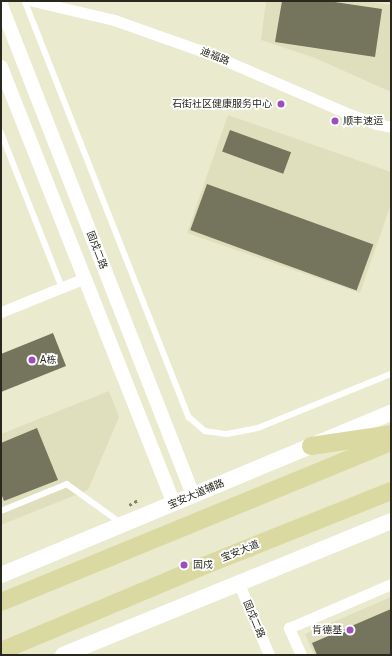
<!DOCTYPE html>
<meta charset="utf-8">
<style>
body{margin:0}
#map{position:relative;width:392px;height:656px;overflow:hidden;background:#eaeace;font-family:"Noto Sans","Noto Sans SC",sans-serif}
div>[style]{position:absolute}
.built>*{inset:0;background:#e0dfbd}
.building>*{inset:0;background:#75745c;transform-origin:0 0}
.path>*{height:2.5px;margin-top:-1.25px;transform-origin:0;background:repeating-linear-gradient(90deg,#828270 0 3px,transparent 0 6px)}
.service>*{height:5.5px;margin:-2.75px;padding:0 2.75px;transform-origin:2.75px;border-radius:2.75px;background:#fff}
.minor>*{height:11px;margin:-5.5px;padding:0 5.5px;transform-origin:5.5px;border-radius:5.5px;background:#fff}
.tertiary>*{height:14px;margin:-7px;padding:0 7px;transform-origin:7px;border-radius:7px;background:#fff}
.secondary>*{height:16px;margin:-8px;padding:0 8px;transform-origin:8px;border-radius:8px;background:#fff}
.primary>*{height:18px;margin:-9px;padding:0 9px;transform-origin:9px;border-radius:9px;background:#dad9a1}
.dots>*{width:11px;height:11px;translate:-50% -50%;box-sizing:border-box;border:2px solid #fff;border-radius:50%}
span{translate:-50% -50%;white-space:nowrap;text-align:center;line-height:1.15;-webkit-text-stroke:3.5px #fff;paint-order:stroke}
.street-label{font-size:10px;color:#28281e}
.poi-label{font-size:10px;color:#28281e}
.right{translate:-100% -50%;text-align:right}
.left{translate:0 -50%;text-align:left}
.frame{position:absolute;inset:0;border:2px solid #28281e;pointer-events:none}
</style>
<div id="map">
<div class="built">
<i style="clip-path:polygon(266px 1px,363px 1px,391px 5px,391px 92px,315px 58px,261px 40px)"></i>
<i style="clip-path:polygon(228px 115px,391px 172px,391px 204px,360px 293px,187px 233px)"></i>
<i style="clip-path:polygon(109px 391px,119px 417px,88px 490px,1px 525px,1px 434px)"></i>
<i style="clip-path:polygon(391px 597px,391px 655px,314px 655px,305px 634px)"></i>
</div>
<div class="building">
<i style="clip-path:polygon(282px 1px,328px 1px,382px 9px,375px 57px,275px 42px)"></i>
<i style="left:230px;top:130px;width:65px;height:23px;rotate:20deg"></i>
<i style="left:207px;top:184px;width:177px;height:49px;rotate:20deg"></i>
<i style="clip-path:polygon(53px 333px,66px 366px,1px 392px,1px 354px)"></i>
<i style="clip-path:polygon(37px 428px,58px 480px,4px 501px,1px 493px,1px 443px)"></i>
<i style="clip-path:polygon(391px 609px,391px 655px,317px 655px,312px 643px)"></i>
</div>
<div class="path">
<i style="left:129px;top:505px;width:10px;rotate:-29deg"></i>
</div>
<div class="service">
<i style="left:25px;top:1px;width:447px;rotate:68.5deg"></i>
<i style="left:189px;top:417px;width:21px;rotate:41deg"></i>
<i style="left:205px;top:431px;width:22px;rotate:8deg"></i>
<i style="left:227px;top:434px;width:32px;rotate:-11deg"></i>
<i style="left:258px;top:428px;width:144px;rotate:-22.1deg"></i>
<i style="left:1px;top:132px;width:167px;rotate:68.5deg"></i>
<i style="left:1px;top:511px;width:71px;rotate:-22.2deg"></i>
<i style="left:67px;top:484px;width:67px;rotate:35.8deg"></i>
</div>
<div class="minor">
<i style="left:33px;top:1px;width:83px;rotate:13.2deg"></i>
<i style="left:114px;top:20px;width:102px;rotate:19.5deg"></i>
<i style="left:210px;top:54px;width:151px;rotate:23.3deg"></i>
<i style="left:349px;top:114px;width:30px;rotate:20deg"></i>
<i style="left:377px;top:124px;width:14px;rotate:12deg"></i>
<i style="left:1px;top:312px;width:91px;rotate:-22deg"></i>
<i style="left:239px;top:584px;width:77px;rotate:67.1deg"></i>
<i style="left:301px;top:655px;width:30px;rotate:-114deg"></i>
<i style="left:289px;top:628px;width:111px;rotate:-23.3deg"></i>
</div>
<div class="tertiary">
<i style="left:1px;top:5px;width:526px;rotate:68.6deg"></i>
<i style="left:1px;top:67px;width:469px;rotate:68.4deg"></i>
</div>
<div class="secondary">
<i style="left:1px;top:575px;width:422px;rotate:-22.6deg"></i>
<i style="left:63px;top:655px;width:354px;rotate:-22.2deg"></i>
</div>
<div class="primary">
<i style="left:311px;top:446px;width:81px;rotate:-8.5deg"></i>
<i style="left:1px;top:602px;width:422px;rotate:-22.3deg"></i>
<i style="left:1px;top:651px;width:222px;rotate:-22.8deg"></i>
<i style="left:206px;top:565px;width:199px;rotate:-21.8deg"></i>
</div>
<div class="dots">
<i style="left:281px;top:104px;background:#a04dbc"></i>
<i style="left:335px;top:121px;background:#a04dbc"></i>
<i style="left:32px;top:360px;background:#a04dbc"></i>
<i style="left:184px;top:565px;background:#a04dbc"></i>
<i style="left:350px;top:630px;background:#a04dbc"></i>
</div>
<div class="street-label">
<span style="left:215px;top:56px;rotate:22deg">迪福路</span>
<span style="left:97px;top:250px;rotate:69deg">固戍二路</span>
<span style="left:196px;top:494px;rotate:-23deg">宝安大道辅路</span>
<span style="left:240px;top:551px;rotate:-22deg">宝安大道</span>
<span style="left:254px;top:619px;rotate:67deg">固戍二路</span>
</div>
<div class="poi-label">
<span class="right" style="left:272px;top:104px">石街社区健康服务中心</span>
<span class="left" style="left:343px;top:121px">顺丰速运</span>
<span class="left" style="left:40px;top:360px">A栋</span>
<span class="left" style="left:193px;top:565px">固戍</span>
<span class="right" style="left:342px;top:630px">肯德基</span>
</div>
<div class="frame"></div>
</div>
